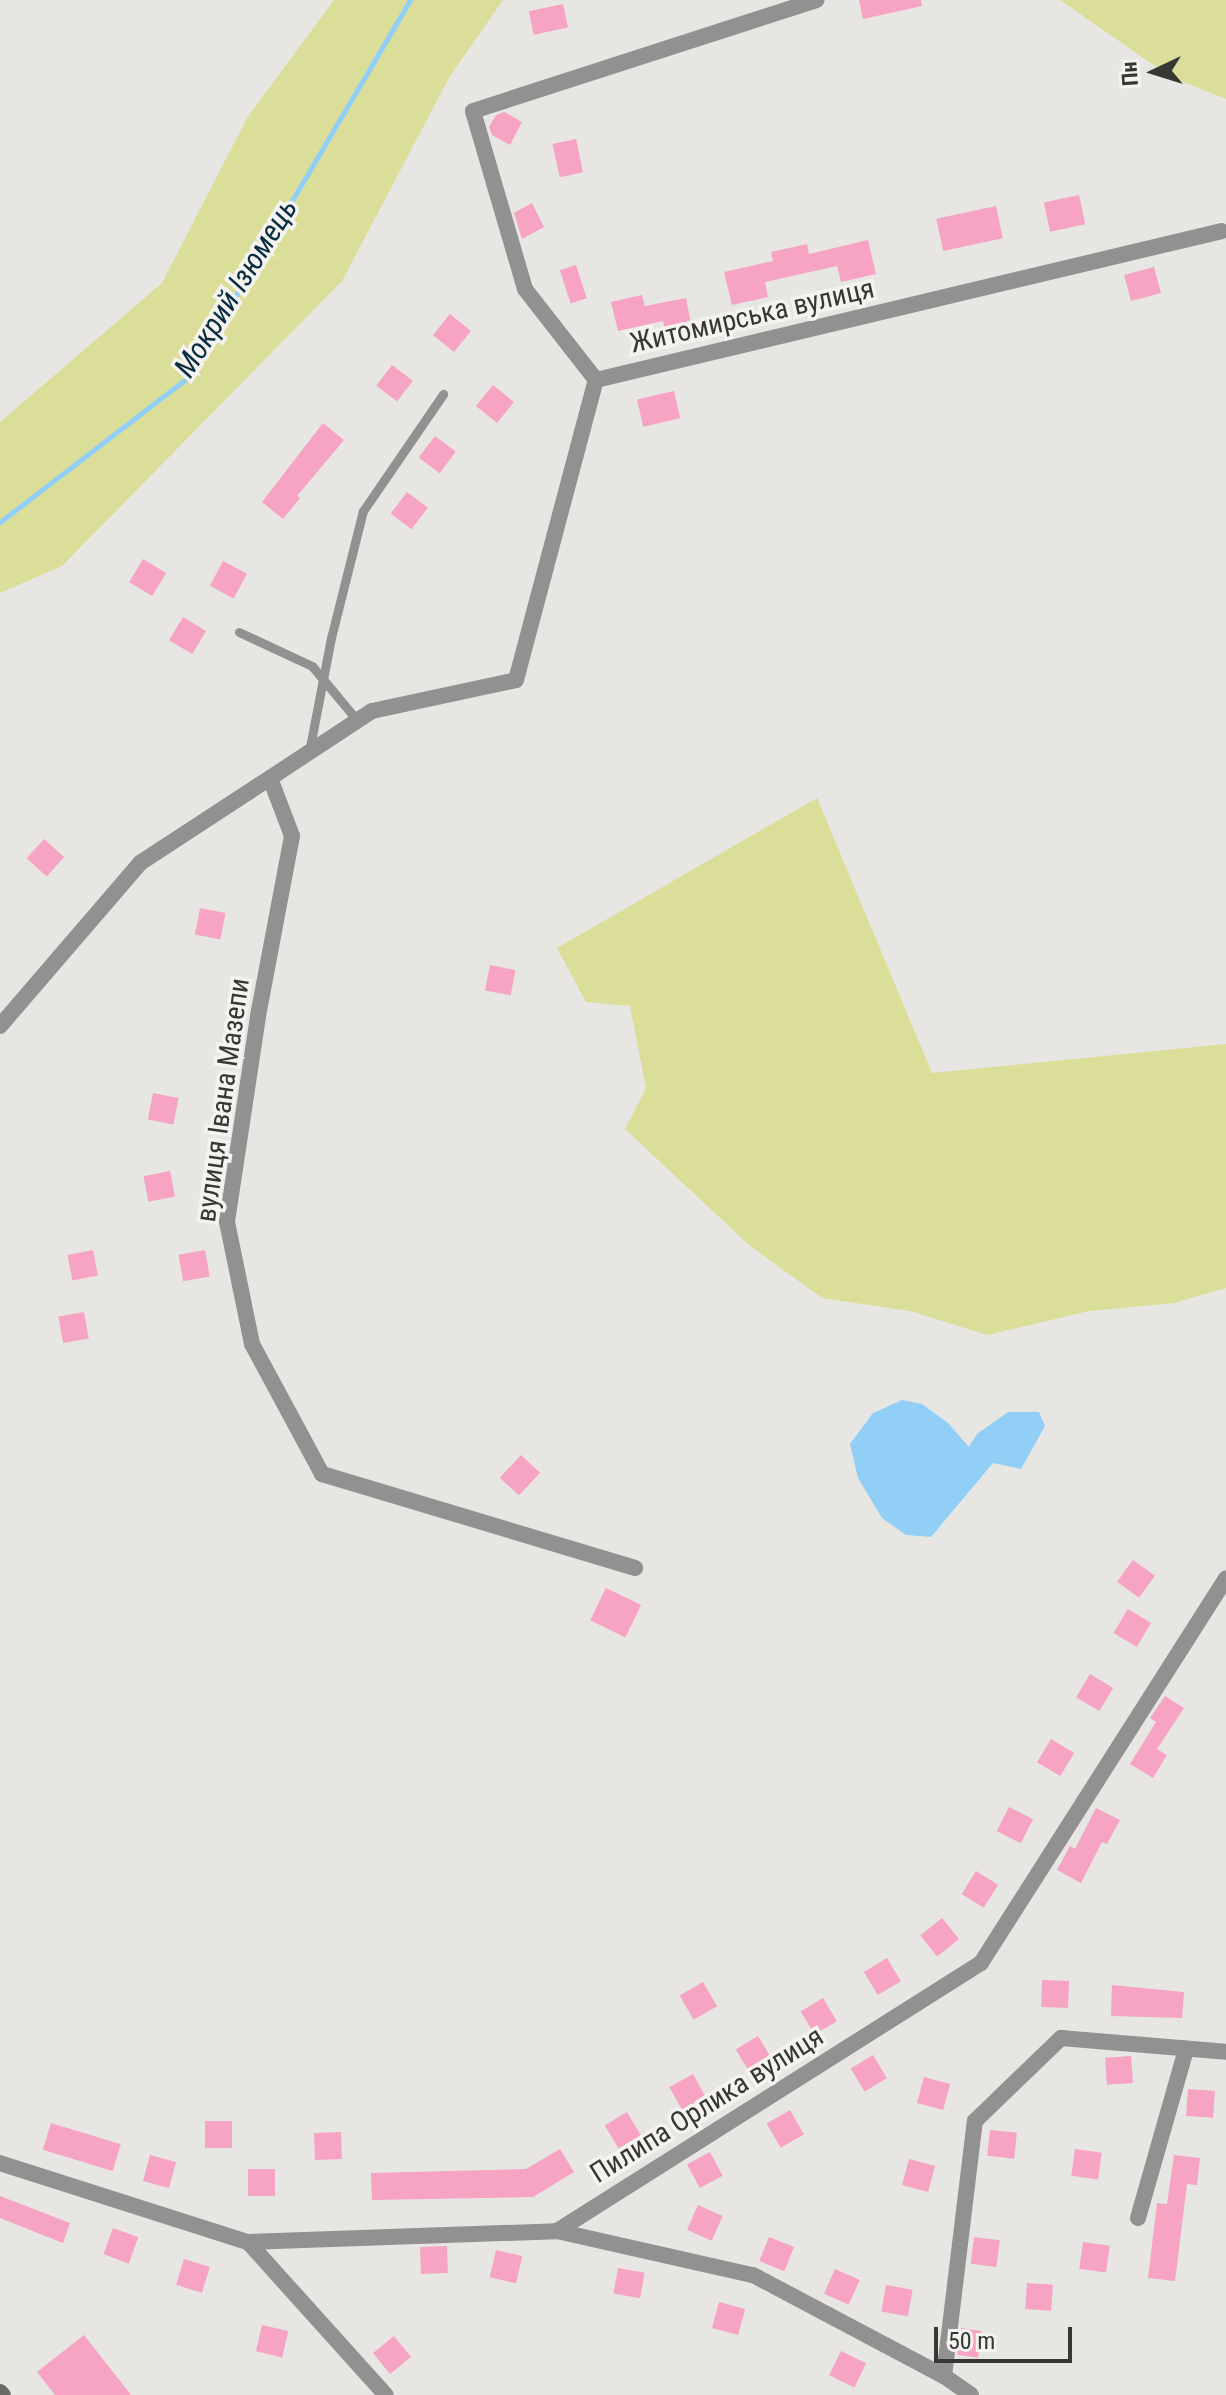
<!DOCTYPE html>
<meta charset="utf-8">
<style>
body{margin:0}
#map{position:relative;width:1226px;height:2395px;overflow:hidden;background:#e7e6e2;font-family:"Roboto Condensed",sans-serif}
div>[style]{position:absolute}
.green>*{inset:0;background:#dade98}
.water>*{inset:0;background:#91cff7}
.stream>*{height:5px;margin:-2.5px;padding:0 2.5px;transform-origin:2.5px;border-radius:2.5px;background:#91cff7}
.building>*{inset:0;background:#f6a3c4;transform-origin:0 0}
.lane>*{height:9px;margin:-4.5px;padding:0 4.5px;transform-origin:4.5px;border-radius:4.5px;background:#929191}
.street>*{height:16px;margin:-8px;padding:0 8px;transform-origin:8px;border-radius:8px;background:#929191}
.secondary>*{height:16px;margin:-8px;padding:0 8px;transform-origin:8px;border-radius:8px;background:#6b6868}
span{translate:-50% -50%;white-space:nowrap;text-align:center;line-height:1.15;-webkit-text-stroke:7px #f4f3f0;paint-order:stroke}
.street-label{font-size:28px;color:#373736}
.water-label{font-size:30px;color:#092d41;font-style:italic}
.north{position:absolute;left:1114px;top:32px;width:80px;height:80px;-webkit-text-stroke:6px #f4f3f0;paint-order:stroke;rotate:266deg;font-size:22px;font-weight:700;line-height:32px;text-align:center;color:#373736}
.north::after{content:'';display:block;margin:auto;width:28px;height:36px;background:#373736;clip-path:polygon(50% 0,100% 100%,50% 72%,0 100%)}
.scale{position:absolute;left:934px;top:2327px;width:138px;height:36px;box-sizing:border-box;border:4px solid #373736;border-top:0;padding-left:10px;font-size:24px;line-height:28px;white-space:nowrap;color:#373736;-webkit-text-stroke:6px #f4f3f0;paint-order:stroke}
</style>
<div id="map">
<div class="green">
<i style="clip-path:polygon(334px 0,503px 0,450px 76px,342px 281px,62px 566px,0 593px,0 422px,162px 283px,247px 118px)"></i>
<i style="clip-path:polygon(1060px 0,1226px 0,1226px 99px,1171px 77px)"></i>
<i style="clip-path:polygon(817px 798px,932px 1073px,1226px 1044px,1226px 1288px,1174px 1303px,1089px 1311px,987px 1335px,910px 1311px,822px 1298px,749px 1245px,625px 1129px,646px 1088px,630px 1006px,586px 1002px,557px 948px)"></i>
</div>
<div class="water">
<i style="clip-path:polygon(902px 1400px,922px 1404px,948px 1423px,969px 1447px,977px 1434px,1008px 1412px,1039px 1412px,1045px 1426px,1021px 1469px,993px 1463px,931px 1537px,906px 1535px,882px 1518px,858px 1478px,850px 1444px,873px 1413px)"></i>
</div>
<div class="stream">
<i style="left:0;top:522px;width:237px;rotate:-37.6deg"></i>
<i style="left:188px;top:377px;width:438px;rotate:-59.5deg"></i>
</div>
<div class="building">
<i style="clip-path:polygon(859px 0,921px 0,922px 6px,863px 19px)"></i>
<i style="left:563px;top:4px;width:24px;height:35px;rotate:78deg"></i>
<i style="clip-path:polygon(504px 112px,522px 122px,510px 145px,492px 135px,489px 127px,496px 115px)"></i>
<i style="left:576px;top:139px;width:34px;height:24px;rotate:78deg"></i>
<i style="left:1079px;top:195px;width:30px;height:36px;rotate:78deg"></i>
<i style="clip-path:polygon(532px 203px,544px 227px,522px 239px,514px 213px)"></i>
<i style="left:996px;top:206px;width:33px;height:61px;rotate:78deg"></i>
<i style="clip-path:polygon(868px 240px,876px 274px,841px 282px,837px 266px,765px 282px,768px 297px,732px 305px,724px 272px,773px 261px,771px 252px,807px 244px,809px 254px)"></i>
<i style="left:576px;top:265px;width:35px;height:17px;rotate:72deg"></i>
<i style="left:1154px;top:267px;width:27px;height:31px;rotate:75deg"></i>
<i style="clip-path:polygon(642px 295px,645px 306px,686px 298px,691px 324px,665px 330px,663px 321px,618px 331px,611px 302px)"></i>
<i style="left:450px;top:314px;width:27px;height:27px;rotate:39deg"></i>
<i style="left:392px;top:365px;width:26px;height:26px;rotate:37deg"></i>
<i style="left:493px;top:385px;width:27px;height:27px;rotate:39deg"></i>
<i style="left:674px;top:391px;width:28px;height:38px;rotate:77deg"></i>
<i style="clip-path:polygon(323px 423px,344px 440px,297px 496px,300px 498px,283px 519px,262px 502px)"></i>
<i style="left:435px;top:436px;width:26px;height:27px;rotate:37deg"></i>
<i style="left:407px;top:492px;width:26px;height:27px;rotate:37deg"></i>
<i style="left:143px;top:559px;width:27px;height:27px;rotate:31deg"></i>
<i style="left:223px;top:561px;width:27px;height:28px;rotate:28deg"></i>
<i style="left:183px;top:617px;width:27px;height:27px;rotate:31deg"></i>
<i style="left:44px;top:839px;width:27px;height:26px;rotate:42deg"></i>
<i style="left:200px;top:908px;width:26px;height:27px;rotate:11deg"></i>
<i style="left:490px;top:965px;width:26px;height:26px;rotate:11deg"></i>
<i style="left:153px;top:1093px;width:26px;height:27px;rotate:11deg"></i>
<i style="left:170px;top:1171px;width:26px;height:27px;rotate:79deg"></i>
<i style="left:93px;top:1250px;width:26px;height:26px;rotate:79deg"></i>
<i style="left:205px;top:1250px;width:27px;height:27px;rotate:80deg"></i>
<i style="left:84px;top:1312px;width:27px;height:26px;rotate:80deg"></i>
<i style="left:521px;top:1455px;width:26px;height:31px;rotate:43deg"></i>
<i style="left:1133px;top:1560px;width:27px;height:27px;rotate:36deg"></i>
<i style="left:606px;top:1588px;width:39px;height:36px;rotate:26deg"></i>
<i style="left:1128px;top:1609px;width:27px;height:28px;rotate:31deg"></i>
<i style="left:1090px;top:1674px;width:27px;height:27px;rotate:31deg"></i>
<i style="clip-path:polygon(1165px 1696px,1184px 1708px,1157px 1749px,1167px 1755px,1153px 1778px,1130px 1764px,1156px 1722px,1150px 1718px)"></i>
<i style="left:1051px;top:1739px;width:27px;height:27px;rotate:31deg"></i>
<i style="left:1009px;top:1807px;width:27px;height:27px;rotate:27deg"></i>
<i style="clip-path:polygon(1096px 1808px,1120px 1820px,1107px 1844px,1102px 1842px,1081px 1883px,1057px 1870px,1070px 1846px,1075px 1849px)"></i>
<i style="left:976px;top:1871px;width:26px;height:27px;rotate:32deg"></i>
<i style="left:942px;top:1918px;width:27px;height:28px;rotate:51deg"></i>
<i style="left:887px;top:1958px;width:27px;height:27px;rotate:59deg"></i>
<i style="left:1042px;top:1980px;width:27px;height:27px;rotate:2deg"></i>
<i style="left:703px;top:1982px;width:28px;height:27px;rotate:60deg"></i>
<i style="clip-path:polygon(1112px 1985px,1184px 1992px,1182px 2018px,1111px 2016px)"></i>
<i style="left:823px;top:1998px;width:27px;height:26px;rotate:59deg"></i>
<i style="left:758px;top:2036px;width:27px;height:26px;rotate:59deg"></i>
<i style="left:873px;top:2055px;width:27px;height:26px;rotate:59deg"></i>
<i style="left:1131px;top:2056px;width:27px;height:26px;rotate:86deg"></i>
<i style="left:693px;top:2074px;width:26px;height:27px;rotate:61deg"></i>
<i style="left:924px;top:2077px;width:27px;height:27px;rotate:15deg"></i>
<i style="left:1188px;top:2089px;width:27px;height:27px;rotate:4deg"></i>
<i style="left:790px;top:2110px;width:28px;height:27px;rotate:60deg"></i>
<i style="left:627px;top:2112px;width:27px;height:26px;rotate:59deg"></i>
<i style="left:205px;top:2121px;width:27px;height:27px"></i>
<i style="left:51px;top:2123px;width:73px;height:28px;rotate:17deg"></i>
<i style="left:990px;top:2130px;width:27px;height:26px;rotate:6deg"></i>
<i style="left:341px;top:2132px;width:27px;height:27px;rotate:88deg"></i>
<i style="clip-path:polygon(560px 2149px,574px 2172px,533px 2197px,372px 2200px,371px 2173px,526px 2169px)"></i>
<i style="left:1075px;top:2149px;width:27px;height:27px;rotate:8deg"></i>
<i style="left:710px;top:2152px;width:27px;height:26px;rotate:62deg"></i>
<i style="left:150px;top:2155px;width:27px;height:27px;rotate:15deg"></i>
<i style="clip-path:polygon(1174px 2155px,1200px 2158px,1197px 2185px,1187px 2184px,1175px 2281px,1148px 2278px,1157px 2203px,1167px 2204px)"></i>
<i style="left:909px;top:2159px;width:27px;height:27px;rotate:15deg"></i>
<i style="left:275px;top:2169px;width:27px;height:27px;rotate:90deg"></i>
<i style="clip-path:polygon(0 2196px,70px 2223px,63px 2243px,0 2218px)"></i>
<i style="left:698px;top:2205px;width:27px;height:27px;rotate:24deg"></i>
<i style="left:113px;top:2228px;width:27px;height:28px;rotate:20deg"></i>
<i style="left:769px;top:2237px;width:27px;height:26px;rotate:22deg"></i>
<i style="left:974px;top:2237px;width:26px;height:27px;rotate:7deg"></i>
<i style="left:1083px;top:2242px;width:27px;height:27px;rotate:8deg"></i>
<i style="left:447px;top:2246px;width:27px;height:27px;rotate:88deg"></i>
<i style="left:496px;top:2250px;width:27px;height:28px;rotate:13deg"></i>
<i style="left:184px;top:2259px;width:27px;height:27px;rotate:17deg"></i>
<i style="left:618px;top:2268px;width:27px;height:26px;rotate:10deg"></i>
<i style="left:835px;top:2269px;width:27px;height:27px;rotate:24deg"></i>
<i style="left:1027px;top:2283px;width:26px;height:26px;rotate:4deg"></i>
<i style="left:886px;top:2285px;width:27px;height:27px;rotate:10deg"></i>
<i style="left:719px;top:2302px;width:27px;height:27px;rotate:15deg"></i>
<i style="left:262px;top:2325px;width:27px;height:27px;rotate:13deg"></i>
<i style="left:961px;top:2328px;width:21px;height:27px;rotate:8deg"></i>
<i style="clip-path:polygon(84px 2335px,131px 2395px,55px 2395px,37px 2372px)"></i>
<i style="left:394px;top:2336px;width:27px;height:27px;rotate:51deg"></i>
<i style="left:841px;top:2351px;width:28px;height:27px;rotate:26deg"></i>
</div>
<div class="lane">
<i style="left:239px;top:632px;width:81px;rotate:25deg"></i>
<i style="left:312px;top:666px;width:70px;rotate:50.2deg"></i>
<i style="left:309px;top:752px;width:116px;rotate:-79.1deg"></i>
<i style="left:331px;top:638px;width:131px;rotate:-75.9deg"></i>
<i style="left:363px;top:511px;width:142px;rotate:-55.6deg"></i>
</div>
<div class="street">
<i style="left:596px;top:380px;width:115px;rotate:-128deg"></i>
<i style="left:525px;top:289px;width:185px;rotate:-106.3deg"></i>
<i style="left:473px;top:111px;width:361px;rotate:-17.9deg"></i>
<i style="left:270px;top:778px;width:122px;rotate:-33.3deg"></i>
<i style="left:372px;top:711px;width:147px;rotate:-12.1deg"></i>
<i style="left:516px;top:680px;width:310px;rotate:-75.1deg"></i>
<i style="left:596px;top:380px;width:643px;rotate:-13.39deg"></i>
<i style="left:0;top:1026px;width:215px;rotate:-49.3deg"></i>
<i style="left:140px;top:863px;width:155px;rotate:-33.2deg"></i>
<i style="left:270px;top:778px;width:62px;rotate:69.2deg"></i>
<i style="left:292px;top:836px;width:177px;rotate:100.7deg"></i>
<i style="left:259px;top:1010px;width:214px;rotate:98.6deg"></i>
<i style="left:227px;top:1222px;width:125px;rotate:78.4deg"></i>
<i style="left:252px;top:1344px;width:148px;rotate:61.7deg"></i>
<i style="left:322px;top:1474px;width:327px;rotate:16.7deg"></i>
<i style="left:0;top:2163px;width:260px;rotate:17.7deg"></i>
<i style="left:248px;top:2242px;width:309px;rotate:-2deg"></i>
<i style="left:557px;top:2231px;width:502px;rotate:-32.3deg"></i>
<i style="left:981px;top:1963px;width:456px;rotate:-57.5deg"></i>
<i style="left:1138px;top:2218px;width:176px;rotate:-74.1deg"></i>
<i style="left:557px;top:2231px;width:201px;rotate:12.7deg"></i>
<i style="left:753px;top:2275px;width:216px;rotate:27.9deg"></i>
<i style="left:944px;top:2376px;width:33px;rotate:35deg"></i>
<i style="left:248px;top:2242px;width:206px;rotate:48deg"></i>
<i style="left:944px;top:2376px;width:257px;rotate:-83.1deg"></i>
<i style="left:975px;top:2121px;width:120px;rotate:-44deg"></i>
<i style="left:1061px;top:2038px;width:166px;rotate:4.8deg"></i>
</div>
<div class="secondary">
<i style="left:0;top:2392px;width:4px;rotate:45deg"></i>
</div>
<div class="street-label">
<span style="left:752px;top:316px;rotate:-13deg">Житомирська вулиця</span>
<span style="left:223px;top:1100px;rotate:-82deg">вулиця Івана Мазепи</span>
<span style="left:707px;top:2105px;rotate:-32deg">Пилипа Орлика вулиця</span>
</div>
<div class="water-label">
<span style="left:236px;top:288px;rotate:-58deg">Мокрий Ізюмець</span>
</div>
<div class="north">Пн</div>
<div class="scale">50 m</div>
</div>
